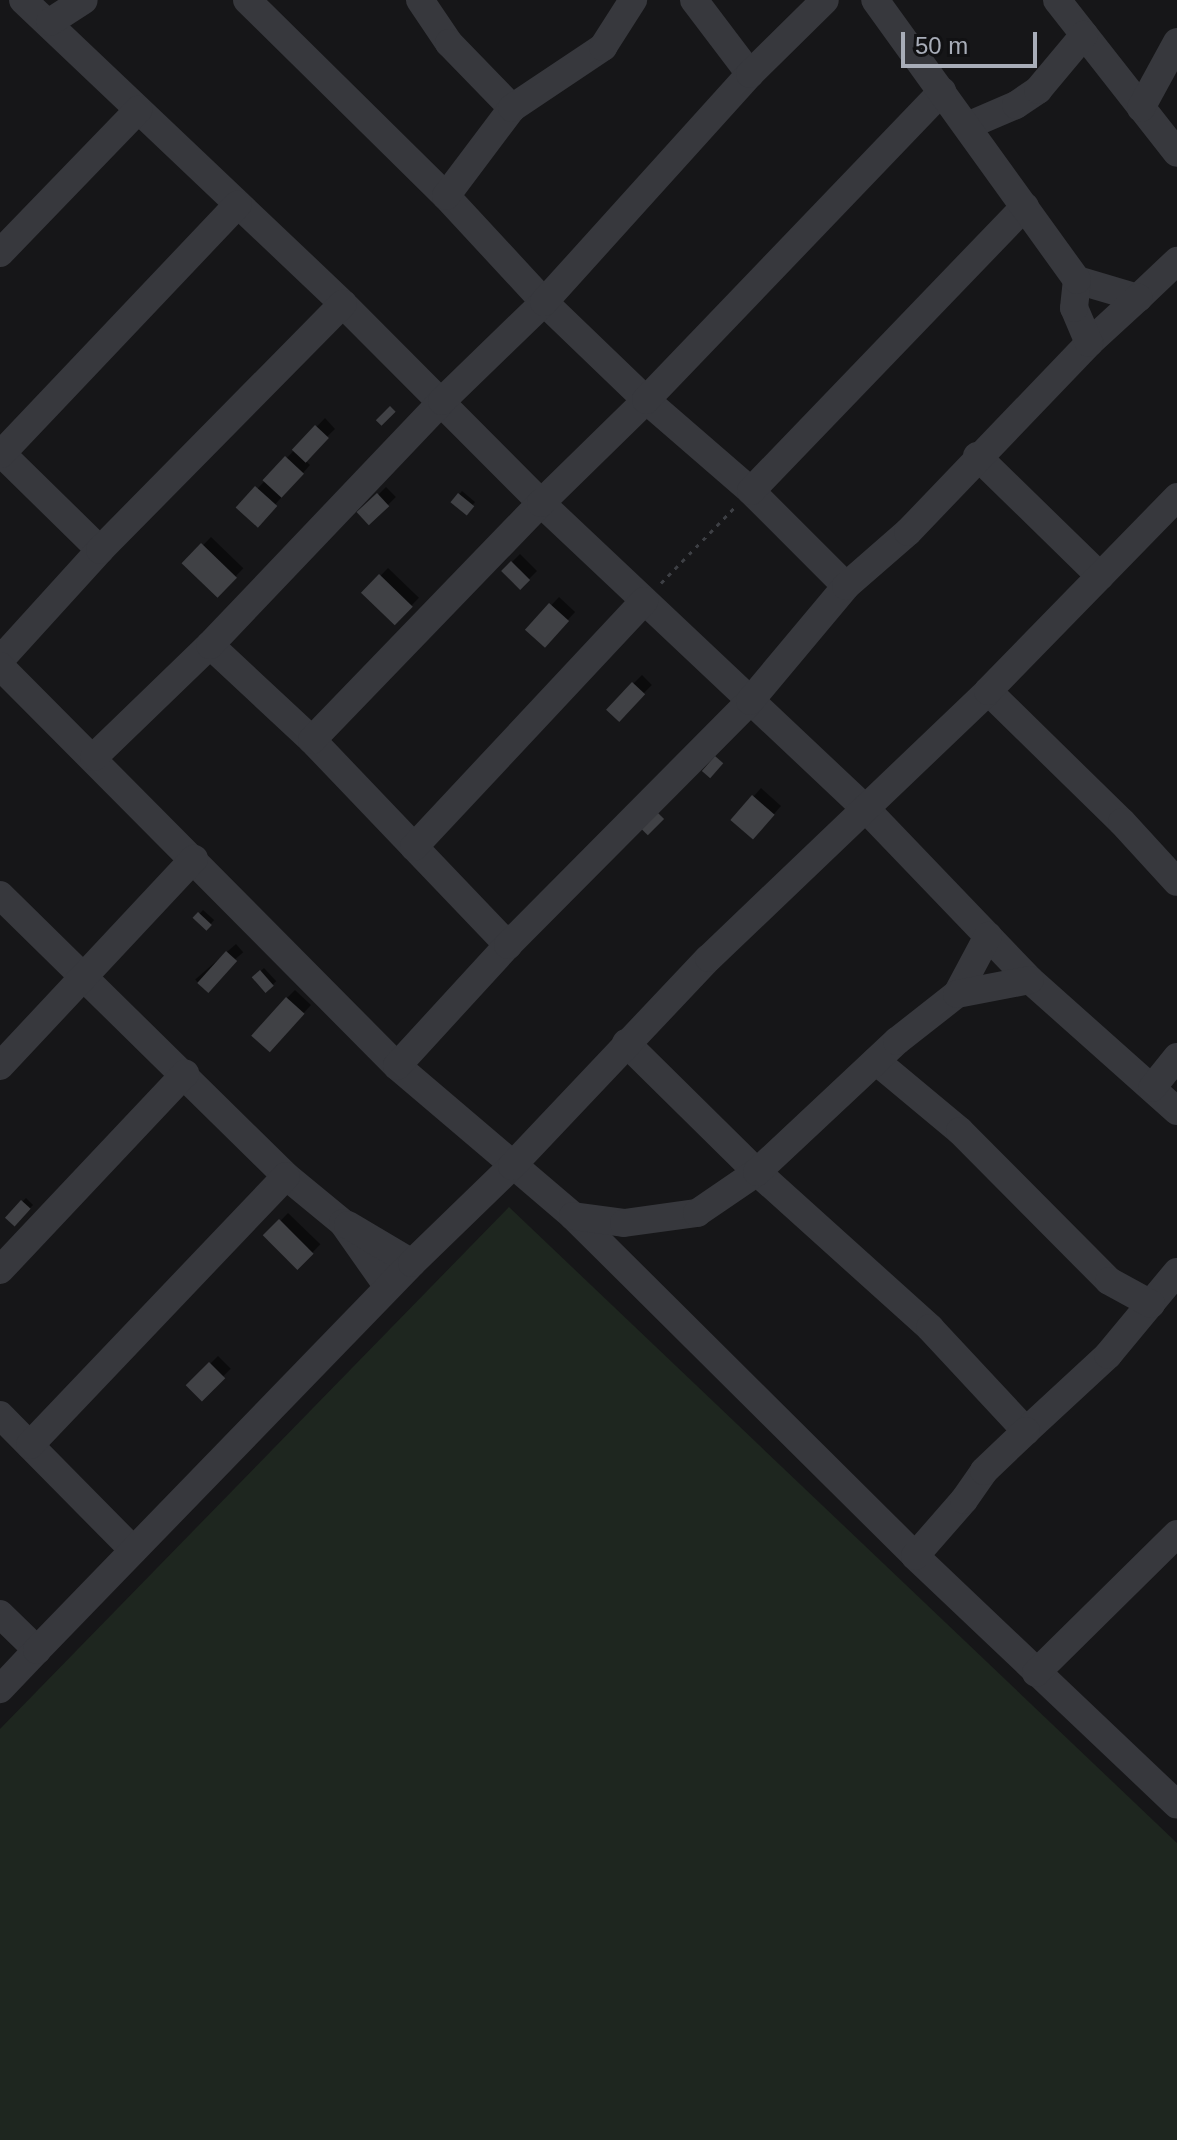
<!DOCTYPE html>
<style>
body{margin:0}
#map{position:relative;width:1177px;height:2140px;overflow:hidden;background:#161618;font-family:Helvetica,sans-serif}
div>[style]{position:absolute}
.green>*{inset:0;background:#1e261f}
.shadow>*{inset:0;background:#0007;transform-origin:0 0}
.building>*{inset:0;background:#404145;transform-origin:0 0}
.path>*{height:3px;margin-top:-1.5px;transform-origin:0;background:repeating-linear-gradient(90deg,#3d3f44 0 4px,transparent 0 10px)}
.minor>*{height:28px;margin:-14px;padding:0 14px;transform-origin:14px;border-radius:14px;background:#37383d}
span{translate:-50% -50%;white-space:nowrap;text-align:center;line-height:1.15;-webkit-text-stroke:8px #111113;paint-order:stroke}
.scale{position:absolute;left:901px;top:32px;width:136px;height:36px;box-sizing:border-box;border:4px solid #a8adb8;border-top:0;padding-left:10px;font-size:24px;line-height:28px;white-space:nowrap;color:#a8adb8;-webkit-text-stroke:6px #111113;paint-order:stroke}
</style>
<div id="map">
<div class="green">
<i style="clip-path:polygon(509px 1207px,1177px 1843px,1177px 2140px,0 2140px,0 1729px)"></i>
</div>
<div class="shadow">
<i style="clip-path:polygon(325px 418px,335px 429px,304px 459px,310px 465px,257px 525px,239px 508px)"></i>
<i style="left:386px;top:487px;width:14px;height:36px;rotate:45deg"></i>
<i style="left:462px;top:491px;width:17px;height:14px;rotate:40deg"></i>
<i style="left:211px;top:537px;width:45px;height:37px;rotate:44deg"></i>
<i style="left:520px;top:554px;width:24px;height:24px;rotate:45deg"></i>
<i style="left:388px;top:568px;width:43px;height:34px;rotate:44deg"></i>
<i style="left:559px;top:597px;width:22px;height:45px;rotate:43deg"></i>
<i style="left:642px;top:675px;width:14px;height:48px;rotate:45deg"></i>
<i style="clip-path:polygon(761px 788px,781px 806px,761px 829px,733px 820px)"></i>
<i style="left:203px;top:910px;width:15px;height:11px;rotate:42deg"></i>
<i style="left:236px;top:944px;width:11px;height:54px;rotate:49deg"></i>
<i style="left:264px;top:968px;width:18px;height:13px;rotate:47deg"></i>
<i style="clip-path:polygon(295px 990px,311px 1005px,278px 1041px,287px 998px)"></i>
<i style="left:26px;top:1198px;width:10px;height:28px;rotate:45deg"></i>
<i style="left:288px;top:1213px;width:45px;height:31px;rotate:44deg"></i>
<i style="left:218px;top:1356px;width:18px;height:41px;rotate:45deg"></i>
</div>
<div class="building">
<i style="left:390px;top:406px;width:8px;height:20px;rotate:45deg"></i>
<i style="left:315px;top:425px;width:19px;height:34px;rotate:43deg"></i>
<i style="left:285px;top:456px;width:26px;height:33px;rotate:43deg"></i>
<i style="left:255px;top:486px;width:30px;height:29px;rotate:42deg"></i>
<i style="left:377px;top:493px;width:18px;height:28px;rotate:47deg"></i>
<i style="left:458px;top:493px;width:21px;height:12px;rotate:39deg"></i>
<i style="left:201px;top:543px;width:50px;height:28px;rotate:44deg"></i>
<i style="left:511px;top:561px;width:27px;height:14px;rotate:45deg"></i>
<i style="left:379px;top:574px;width:47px;height:26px;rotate:44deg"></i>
<i style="left:549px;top:603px;width:27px;height:36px;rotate:42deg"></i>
<i style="left:632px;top:682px;width:18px;height:38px;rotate:43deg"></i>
<i style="left:715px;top:756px;width:11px;height:20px;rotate:41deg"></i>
<i style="left:752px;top:795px;width:30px;height:33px;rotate:41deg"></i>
<i style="left:657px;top:812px;width:10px;height:23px;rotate:45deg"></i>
<i style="left:198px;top:912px;width:19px;height:8px;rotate:43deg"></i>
<i style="left:226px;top:951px;width:15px;height:43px;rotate:42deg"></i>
<i style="left:260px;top:970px;width:21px;height:11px;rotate:49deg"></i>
<i style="left:286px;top:997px;width:25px;height:52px;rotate:42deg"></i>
<i style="left:21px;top:1200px;width:13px;height:24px;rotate:42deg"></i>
<i style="left:279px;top:1219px;width:49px;height:23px;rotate:45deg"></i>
<i style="left:209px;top:1362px;width:23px;height:33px;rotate:45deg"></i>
</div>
<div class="path">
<i style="left:661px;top:583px;width:105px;rotate:-45.8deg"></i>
</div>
<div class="minor">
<i style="left:23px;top:0;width:441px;rotate:43.5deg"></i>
<i style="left:343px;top:304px;width:281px;rotate:45.1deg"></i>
<i style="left:541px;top:503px;width:445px;rotate:43.3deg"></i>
<i style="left:865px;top:808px;width:238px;rotate:46.2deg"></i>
<i style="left:1030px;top:980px;width:197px;rotate:41.7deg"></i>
<i style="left:247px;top:0;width:279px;rotate:44.6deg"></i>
<i style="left:446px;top:196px;width:144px;rotate:47.2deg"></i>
<i style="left:544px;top:302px;width:141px;rotate:43.9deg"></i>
<i style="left:646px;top:400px;width:139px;rotate:40.9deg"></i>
<i style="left:751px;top:491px;width:134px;rotate:45deg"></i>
<i style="left:420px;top:0;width:52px;rotate:56deg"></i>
<i style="left:449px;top:43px;width:91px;rotate:45.9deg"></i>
<i style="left:694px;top:0;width:93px;rotate:52.9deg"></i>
<i style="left:1057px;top:0;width:194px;rotate:51.9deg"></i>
<i style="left:50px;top:22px;width:40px;rotate:-32.9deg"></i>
<i style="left:1141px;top:108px;width:75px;rotate:-61.4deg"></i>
<i style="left:967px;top:126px;width:53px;rotate:-23.2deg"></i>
<i style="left:1016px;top:105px;width:27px;rotate:-34deg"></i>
<i style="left:1038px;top:90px;width:72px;rotate:-50.1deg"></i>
<i style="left:446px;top:196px;width:110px;rotate:-53.1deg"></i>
<i style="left:512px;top:108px;width:110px;rotate:-33.8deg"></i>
<i style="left:603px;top:47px;width:56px;rotate:-57.4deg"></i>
<i style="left:0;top:253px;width:199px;rotate:-46deg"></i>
<i style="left:1077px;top:280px;width:64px;rotate:16.4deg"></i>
<i style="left:1138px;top:298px;width:54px;rotate:-43.5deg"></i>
<i style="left:1089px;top:343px;width:67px;rotate:-42.6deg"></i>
<i style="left:0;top:452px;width:140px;rotate:44.4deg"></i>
<i style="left:1px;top:454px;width:344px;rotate:-46.5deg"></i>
<i style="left:977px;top:456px;width:172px;rotate:44.3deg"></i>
<i style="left:751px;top:491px;width:395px;rotate:-46.1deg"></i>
<i style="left:210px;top:645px;width:139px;rotate:43deg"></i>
<i style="left:312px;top:740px;width:284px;rotate:46.3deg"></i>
<i style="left:0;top:660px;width:149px;rotate:-47.7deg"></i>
<i style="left:100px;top:550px;width:346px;rotate:-45.4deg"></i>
<i style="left:0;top:666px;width:564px;rotate:45.22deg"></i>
<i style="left:397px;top:1066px;width:231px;rotate:40.4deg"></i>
<i style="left:573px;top:1216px;width:482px;rotate:44.8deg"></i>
<i style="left:915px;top:1556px;width:361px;rotate:43.5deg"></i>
<i style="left:988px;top:691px;width:187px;rotate:44.4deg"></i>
<i style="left:1122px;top:822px;width:81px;rotate:47.5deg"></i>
<i style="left:312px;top:740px;width:330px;rotate:-46deg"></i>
<i style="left:541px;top:503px;width:147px;rotate:-44.4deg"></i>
<i style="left:646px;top:400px;width:428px;rotate:-46.2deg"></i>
<i style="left:94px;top:757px;width:161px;rotate:-44deg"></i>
<i style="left:210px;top:645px;width:337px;rotate:-46.4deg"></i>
<i style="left:442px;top:401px;width:142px;rotate:-44.1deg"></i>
<i style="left:544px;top:302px;width:307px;rotate:-47.9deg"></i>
<i style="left:750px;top:74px;width:105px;rotate:-44.6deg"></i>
<i style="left:414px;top:847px;width:337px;rotate:-46.9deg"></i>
<i style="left:0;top:895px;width:401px;rotate:44.5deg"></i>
<i style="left:286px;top:1176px;width:74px;rotate:39.5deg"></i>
<i style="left:343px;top:1223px;width:78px;rotate:54.9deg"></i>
<i style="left:957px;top:994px;width:66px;rotate:-61.9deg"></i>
<i style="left:626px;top:1043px;width:184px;rotate:44.6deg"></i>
<i style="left:757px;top:1172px;width:233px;rotate:42deg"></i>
<i style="left:930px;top:1328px;width:141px;rotate:47deg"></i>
<i style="left:1026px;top:1431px;width:112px;rotate:-42.8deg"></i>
<i style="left:1108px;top:1355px;width:108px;rotate:-50.3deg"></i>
<i style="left:876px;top:1061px;width:109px;rotate:39.8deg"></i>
<i style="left:960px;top:1131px;width:211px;rotate:45.2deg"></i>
<i style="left:1109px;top:1281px;width:48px;rotate:28.7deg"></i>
<i style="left:0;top:1066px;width:284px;rotate:-46.9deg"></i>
<i style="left:397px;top:1066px;width:164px;rotate:-47.5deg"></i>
<i style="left:508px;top:945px;width:344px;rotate:-45.2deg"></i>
<i style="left:750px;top:701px;width:150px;rotate:-50.1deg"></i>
<i style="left:846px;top:586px;width:82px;rotate:-41.1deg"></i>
<i style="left:908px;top:532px;width:262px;rotate:-46.2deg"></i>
<i style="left:1089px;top:343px;width:38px;rotate:-113deg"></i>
<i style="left:1074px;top:308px;width:28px;rotate:-84deg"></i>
<i style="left:1077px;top:280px;width:345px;rotate:-125.8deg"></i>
<i style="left:1152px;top:1088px;width:40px;rotate:-51deg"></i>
<i style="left:573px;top:1216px;width:51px;rotate:7.8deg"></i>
<i style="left:624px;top:1223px;width:74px;rotate:-7.8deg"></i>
<i style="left:697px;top:1213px;width:73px;rotate:-34.3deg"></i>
<i style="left:757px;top:1172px;width:192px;rotate:-43.1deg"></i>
<i style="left:897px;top:1041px;width:76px;rotate:-38.1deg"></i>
<i style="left:957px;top:994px;width:74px;rotate:-10.9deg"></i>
<i style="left:348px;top:1225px;width:74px;rotate:30.7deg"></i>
<i style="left:0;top:1270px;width:270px;rotate:-46.7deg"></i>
<i style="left:0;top:1415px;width:190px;rotate:45.4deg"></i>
<i style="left:30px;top:1445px;width:371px;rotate:-46.4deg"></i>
<i style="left:915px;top:1556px;width:74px;rotate:-48.8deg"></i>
<i style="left:964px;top:1500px;width:35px;rotate:-55deg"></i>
<i style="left:984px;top:1471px;width:58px;rotate:-43.6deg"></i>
<i style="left:0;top:1614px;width:52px;rotate:44.2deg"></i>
<i style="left:37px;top:1650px;width:54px;rotate:133.5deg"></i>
<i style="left:37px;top:1650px;width:539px;rotate:-45.9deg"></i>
<i style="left:412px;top:1263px;width:139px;rotate:-44.1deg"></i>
<i style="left:512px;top:1166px;width:286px;rotate:-46.6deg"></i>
<i style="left:709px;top:958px;width:386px;rotate:-43.7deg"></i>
<i style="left:988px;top:691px;width:271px;rotate:-45.7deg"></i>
<i style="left:1036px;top:1673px;width:198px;rotate:-44.6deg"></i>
</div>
<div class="scale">50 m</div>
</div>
